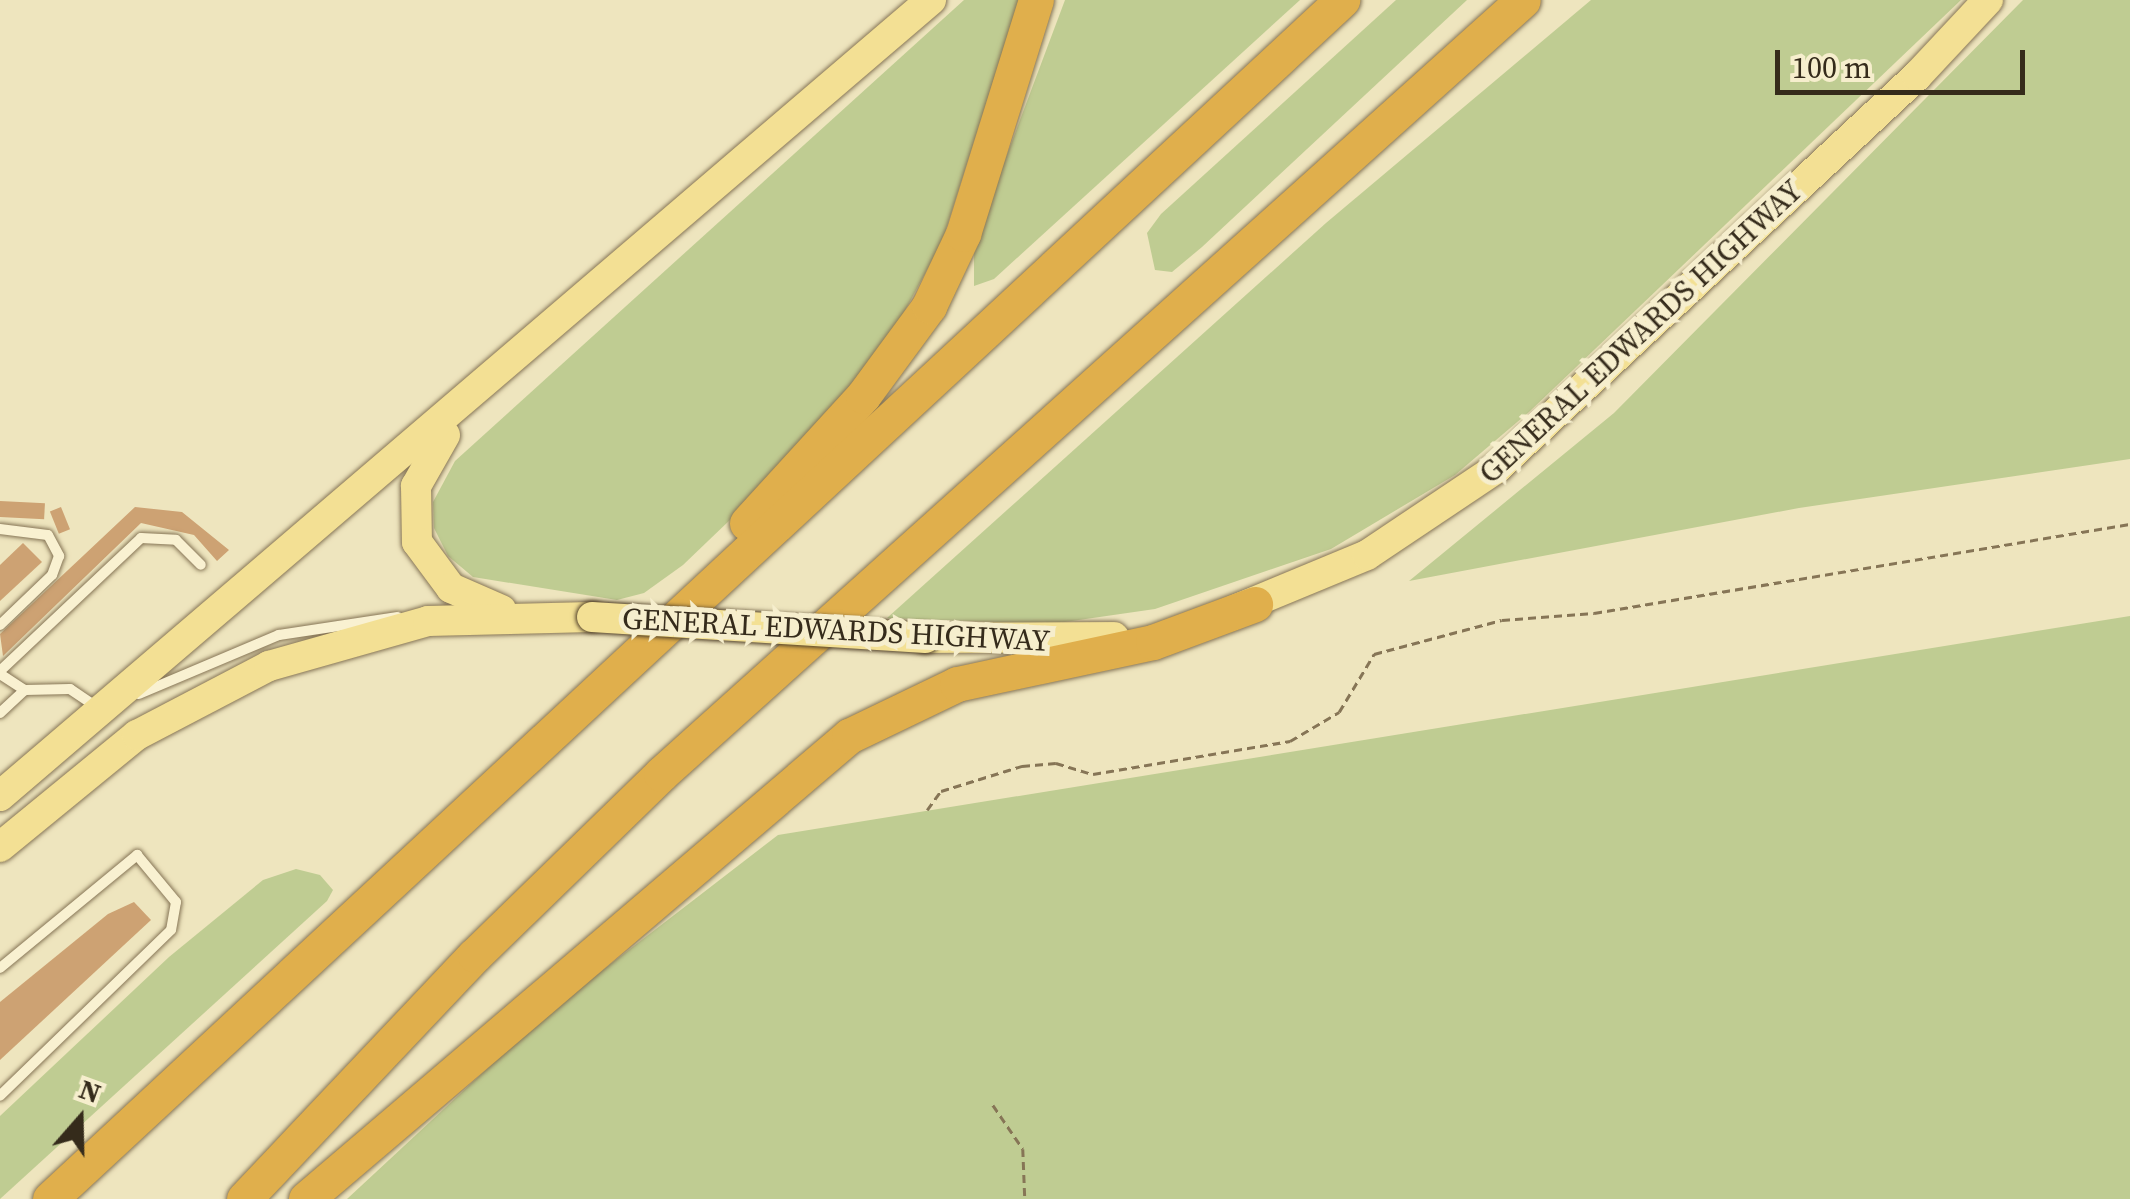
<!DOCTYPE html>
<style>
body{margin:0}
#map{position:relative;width:2130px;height:1199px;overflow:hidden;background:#eee5be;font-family:"Source Serif 4",serif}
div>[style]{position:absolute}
.green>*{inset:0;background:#bfcc92}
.building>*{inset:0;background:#cda273;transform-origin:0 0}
.path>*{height:2.5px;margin-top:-1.25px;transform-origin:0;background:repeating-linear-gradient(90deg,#867556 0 8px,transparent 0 13px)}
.roads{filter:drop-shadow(0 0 2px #867556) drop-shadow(0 0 2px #867556)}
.service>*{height:10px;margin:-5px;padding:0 5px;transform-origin:5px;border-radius:5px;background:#f9f1d1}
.primary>*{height:30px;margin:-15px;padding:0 15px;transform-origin:15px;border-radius:15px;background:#f3e094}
.motorway>*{height:35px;margin:-17.5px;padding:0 17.5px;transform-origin:17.5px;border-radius:17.5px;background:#e0af4c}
.bridges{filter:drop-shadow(0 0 2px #54432b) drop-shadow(0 0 2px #54432b)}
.primary-bridge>*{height:30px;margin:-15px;padding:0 15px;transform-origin:15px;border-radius:15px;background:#f3e094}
span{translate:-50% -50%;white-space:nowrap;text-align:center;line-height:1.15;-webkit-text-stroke:10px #f6eecd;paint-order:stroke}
.street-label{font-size:30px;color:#352b1b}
.north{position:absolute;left:30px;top:1069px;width:100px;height:100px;-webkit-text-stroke:8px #f6eecd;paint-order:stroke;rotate:20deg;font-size:28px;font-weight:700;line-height:40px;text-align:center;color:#352b1b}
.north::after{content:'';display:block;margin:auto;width:35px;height:45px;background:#352b1b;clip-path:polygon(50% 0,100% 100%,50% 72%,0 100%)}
.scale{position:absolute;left:1775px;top:50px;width:250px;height:45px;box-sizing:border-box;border:5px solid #352b1b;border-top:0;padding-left:12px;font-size:30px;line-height:35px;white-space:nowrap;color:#352b1b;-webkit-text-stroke:8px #f6eecd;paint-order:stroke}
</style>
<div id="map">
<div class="green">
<i style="clip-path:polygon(964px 0,1019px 0,942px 242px,887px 344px,756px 495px,683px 565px,644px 593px,617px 600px,473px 577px,448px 556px,434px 528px,433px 502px,455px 461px)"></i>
<i style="clip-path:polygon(1065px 0,1300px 0,994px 279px,974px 286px,974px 243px)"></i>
<i style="clip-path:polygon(1396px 0,1467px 0,1202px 247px,1172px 272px,1155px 270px,1147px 233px,1161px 214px)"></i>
<i style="clip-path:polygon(1591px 0,1961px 0,1529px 412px,1455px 475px,1331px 549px,1155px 609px,1051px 624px,887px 618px,1326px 223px)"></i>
<i style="clip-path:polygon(2023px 0,2130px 0,2130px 459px,1799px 508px,1409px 581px,1614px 413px)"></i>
<i style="clip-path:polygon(2130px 616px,2130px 1199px,347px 1199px,547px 1013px,778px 835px)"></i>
<i style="clip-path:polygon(296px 869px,320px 875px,333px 890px,327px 901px,0 1199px,0 1116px,169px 957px,263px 880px)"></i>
</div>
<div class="building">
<i style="left:0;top:501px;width:45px;height:16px;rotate:3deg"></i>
<i style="left:61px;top:507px;width:24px;height:12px;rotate:68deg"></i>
<i style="clip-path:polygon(135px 507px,182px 512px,229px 550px,217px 561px,194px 535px,141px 523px,3px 656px,0 634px)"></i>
<i style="clip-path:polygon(23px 543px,42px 562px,0 601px,0 565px)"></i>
<i style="clip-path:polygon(134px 902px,151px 920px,0 1060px,0 1002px,108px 914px)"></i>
</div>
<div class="path">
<i style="left:927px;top:810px;width:24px;rotate:-54deg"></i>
<i style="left:941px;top:791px;width:85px;rotate:-17.2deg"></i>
<i style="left:1022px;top:766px;width:34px;rotate:-5deg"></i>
<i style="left:1056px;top:763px;width:39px;rotate:17deg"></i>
<i style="left:1093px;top:774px;width:200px;rotate:-9.5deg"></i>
<i style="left:1290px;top:741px;width:57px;rotate:-30.6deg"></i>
<i style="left:1339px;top:712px;width:68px;rotate:-58.9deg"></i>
<i style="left:1374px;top:654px;width:132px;rotate:-14.9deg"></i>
<i style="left:1502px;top:620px;width:92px;rotate:-4.4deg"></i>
<i style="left:1594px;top:613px;width:543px;rotate:-9.43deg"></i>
<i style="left:993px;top:1105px;width:53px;rotate:55.7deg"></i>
<i style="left:1023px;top:1149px;width:50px;rotate:87.7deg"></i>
</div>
<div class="roads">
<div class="service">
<i style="left:0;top:529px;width:48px;rotate:7.1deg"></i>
<i style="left:48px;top:535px;width:24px;rotate:62deg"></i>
<i style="left:59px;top:556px;width:20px;rotate:110deg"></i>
<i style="left:52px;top:575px;width:72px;rotate:136.1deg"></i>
<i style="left:0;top:671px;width:194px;rotate:-43.3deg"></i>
<i style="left:141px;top:538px;width:35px;rotate:3deg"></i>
<i style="left:176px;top:540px;width:35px;rotate:45deg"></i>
<i style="left:0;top:674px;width:30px;rotate:33deg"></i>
<i style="left:25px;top:690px;width:45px;rotate:-1.3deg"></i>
<i style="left:70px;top:689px;width:32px;rotate:34deg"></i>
<i style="left:139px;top:694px;width:152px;rotate:-22.9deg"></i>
<i style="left:279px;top:635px;width:120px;rotate:-8.6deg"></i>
<i style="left:0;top:713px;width:34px;rotate:-43deg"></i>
<i style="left:0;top:968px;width:178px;rotate:-39.5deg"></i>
<i style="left:137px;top:855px;width:61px;rotate:50.3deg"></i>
<i style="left:176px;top:902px;width:28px;rotate:100deg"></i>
<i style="left:171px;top:930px;width:238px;rotate:135.9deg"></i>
</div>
<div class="primary">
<i style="left:445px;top:435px;width:59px;rotate:119.6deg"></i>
<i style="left:416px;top:486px;width:56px;rotate:89deg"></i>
<i style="left:417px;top:542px;width:57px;rotate:53.5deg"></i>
<i style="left:451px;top:588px;width:55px;rotate:23.7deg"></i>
<i style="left:1232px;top:611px;width:146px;rotate:-22.5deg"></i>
<i style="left:1367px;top:555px;width:156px;rotate:-33.8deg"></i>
<i style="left:1497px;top:468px;width:575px;rotate:-43.03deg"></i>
<i style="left:1917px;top:76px;width:104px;rotate:-46.9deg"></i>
<i style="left:925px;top:638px;width:189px;rotate:-0.3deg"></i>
<i style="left:0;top:796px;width:1225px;rotate:-40.53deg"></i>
<i style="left:0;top:847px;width:177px;rotate:-39.3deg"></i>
<i style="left:137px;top:735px;width:149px;rotate:-27.6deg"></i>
<i style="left:269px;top:666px;width:165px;rotate:-15.8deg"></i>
<i style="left:428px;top:621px;width:164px;rotate:-1.4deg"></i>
</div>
<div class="motorway">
<i style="left:747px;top:523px;width:172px;rotate:-47.6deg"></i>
<i style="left:863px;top:396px;width:112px;rotate:-53.7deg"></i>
<i style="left:929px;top:306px;width:80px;rotate:-64.7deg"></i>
<i style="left:963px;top:234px;width:245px;rotate:-72.7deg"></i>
<i style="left:50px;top:1199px;width:1763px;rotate:-42.86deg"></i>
<i style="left:244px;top:1199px;width:336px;rotate:-46.6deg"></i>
<i style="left:475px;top:955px;width:260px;rotate:-44.2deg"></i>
<i style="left:661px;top:774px;width:1158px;rotate:-41.92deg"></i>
<i style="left:306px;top:1199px;width:714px;rotate:-40.45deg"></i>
<i style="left:849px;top:736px;width:120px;rotate:-25.7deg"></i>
<i style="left:957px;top:684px;width:200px;rotate:-12.1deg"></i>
<i style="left:1153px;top:642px;width:109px;rotate:-20.4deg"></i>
</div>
</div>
<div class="bridges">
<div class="primary-bridge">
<i style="left:592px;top:617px;width:334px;rotate:3.6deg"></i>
</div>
</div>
<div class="street-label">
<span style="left:1641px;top:332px;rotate:-43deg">GENERAL EDWARDS HIGHWAY</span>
<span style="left:836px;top:630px;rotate:3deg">GENERAL EDWARDS HIGHWAY</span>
</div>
<div class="north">N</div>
<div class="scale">100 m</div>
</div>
